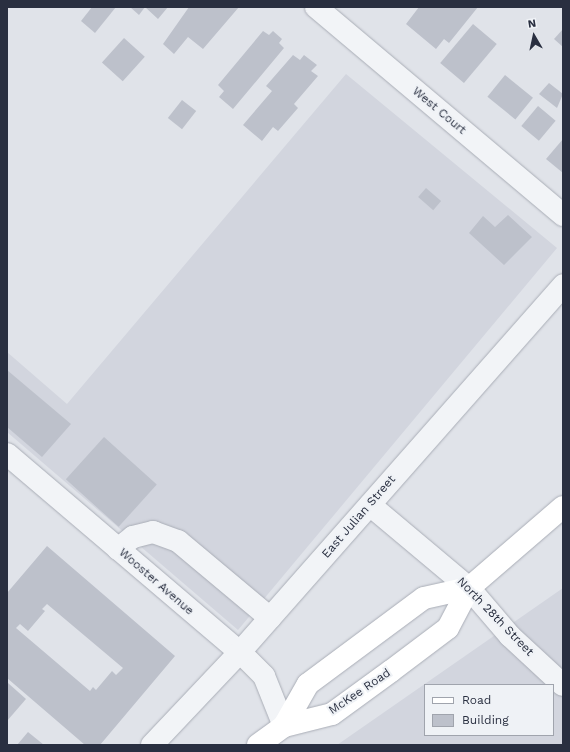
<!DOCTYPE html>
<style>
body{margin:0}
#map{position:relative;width:570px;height:752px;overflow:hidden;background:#e0e3e9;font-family:"Work Sans",sans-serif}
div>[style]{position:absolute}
.built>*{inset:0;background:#d2d5de}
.building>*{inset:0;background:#bdc1cb;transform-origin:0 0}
.roads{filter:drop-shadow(0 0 1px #a9adb6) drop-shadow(0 0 1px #a9adb6)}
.minor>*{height:22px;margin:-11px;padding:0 11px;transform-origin:11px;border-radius:11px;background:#f2f4f7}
.major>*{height:22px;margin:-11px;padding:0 11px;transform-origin:11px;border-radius:11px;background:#fff}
span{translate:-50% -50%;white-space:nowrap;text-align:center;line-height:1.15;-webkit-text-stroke:4px #eff2f6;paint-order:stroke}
.street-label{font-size:12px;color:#292f40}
.frame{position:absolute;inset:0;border:8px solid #292f40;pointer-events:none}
.legend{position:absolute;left:424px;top:684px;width:130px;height:52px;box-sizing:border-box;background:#eff2f6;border:1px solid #a0a4ad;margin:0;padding:5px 7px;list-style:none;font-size:12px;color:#292f40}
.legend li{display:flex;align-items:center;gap:8px;height:20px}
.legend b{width:20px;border:1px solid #a0a4ad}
.north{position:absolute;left:514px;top:16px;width:40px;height:40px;-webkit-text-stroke:3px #eff2f6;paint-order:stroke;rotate:351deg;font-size:11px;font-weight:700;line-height:16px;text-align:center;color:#292f40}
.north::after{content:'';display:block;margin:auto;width:14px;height:18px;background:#292f40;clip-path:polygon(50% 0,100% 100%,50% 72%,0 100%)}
</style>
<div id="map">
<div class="built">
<i style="clip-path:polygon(346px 74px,557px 248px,238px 630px,7px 432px,7px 352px,67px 404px)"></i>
<i style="clip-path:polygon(evenodd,563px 588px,563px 745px,337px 745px,563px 588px,425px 685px,553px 685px,553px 735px,425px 735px,425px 685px)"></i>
</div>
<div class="building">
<i style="clip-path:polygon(92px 7px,116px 7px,95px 33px,81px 21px)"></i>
<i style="clip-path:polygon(130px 7px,168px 7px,158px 19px,145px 7px,139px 15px)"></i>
<i style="clip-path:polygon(189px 7px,239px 7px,203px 49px,188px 37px,174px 54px,163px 44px)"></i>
<i style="clip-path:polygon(419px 7px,478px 7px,449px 43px,444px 39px,436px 49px,406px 24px)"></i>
<i style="left:473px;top:24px;width:31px;height:51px;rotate:40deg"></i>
<i style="clip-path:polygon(563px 29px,563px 47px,554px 39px)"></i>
<i style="clip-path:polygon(263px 31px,269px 35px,273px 31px,282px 39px,279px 43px,284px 48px,233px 109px,219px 97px,224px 91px,218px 85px)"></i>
<i style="left:124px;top:38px;width:28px;height:33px;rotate:42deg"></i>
<i style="clip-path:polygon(293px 55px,300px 60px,304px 55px,317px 65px,311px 71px,318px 76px,294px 104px,298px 108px,278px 131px,273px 127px,262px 141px,243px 125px,272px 91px,266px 86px)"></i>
<i style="left:505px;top:75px;width:36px;height:28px;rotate:39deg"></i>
<i style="clip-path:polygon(549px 83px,563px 94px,557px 108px,539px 94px)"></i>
<i style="left:182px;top:100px;width:18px;height:23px;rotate:38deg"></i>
<i style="left:538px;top:106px;width:23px;height:26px;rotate:40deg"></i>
<i style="clip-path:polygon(563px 139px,563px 173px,546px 159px)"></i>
<i style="left:426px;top:188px;width:20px;height:12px;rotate:41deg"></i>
<i style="clip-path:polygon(508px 215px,532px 237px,504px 265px,469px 233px,483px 216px,495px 227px)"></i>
<i style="clip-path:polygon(7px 370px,71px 424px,42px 457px,7px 427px)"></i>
<i style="left:104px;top:437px;width:71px;height:57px;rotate:42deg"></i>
<i style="clip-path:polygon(evenodd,47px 546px,175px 656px,100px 745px,85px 745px,7px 678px,7px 593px,47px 546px,47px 604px,123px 668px,116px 675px,112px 671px,96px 690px,93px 687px,90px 691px,16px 628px,20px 624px,28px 631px,45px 611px,42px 609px,47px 604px)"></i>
<i style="clip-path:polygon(8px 683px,26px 699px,7px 721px,7px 685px)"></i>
<i style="clip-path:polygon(28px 732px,44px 745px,17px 745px)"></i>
</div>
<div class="roads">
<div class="minor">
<i style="left:316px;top:7px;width:323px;rotate:40.1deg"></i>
<i style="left:7px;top:454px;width:306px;rotate:40.4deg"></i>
<i style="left:240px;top:652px;width:34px;rotate:45deg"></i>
<i style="left:264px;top:676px;width:54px;rotate:68.2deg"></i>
<i style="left:370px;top:505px;width:129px;rotate:40deg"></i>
<i style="left:469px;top:588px;width:63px;rotate:49.5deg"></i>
<i style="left:510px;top:636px;width:72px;rotate:42.8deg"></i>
<i style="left:118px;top:549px;width:19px;rotate:-39deg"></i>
<i style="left:133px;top:537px;width:21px;rotate:-14deg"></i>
<i style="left:153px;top:532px;width:27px;rotate:20deg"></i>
<i style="left:178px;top:541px;width:120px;rotate:39.9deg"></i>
<i style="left:152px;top:745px;width:128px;rotate:-46.6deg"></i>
<i style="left:240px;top:652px;width:489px;rotate:-48.6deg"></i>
</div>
<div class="major">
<i style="left:284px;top:726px;width:48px;rotate:-60.3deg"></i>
<i style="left:308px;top:684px;width:144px;rotate:-36.6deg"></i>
<i style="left:424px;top:598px;width:46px;rotate:-12.5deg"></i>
<i style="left:469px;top:588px;width:124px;rotate:-40.8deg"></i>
<i style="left:258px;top:745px;width:32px;rotate:-36deg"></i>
<i style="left:284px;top:726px;width:49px;rotate:-14deg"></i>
<i style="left:332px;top:714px;width:73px;rotate:-36.1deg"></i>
<i style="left:391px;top:671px;width:71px;rotate:-37deg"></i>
<i style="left:448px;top:628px;width:45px;rotate:-62.3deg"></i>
</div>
</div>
<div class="street-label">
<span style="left:439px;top:111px;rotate:40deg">West Court</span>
<span style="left:359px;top:517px;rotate:-49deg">East Julian Street</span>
<span style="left:156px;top:582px;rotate:41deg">Wooster Avenue</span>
<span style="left:495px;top:617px;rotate:46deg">North 28th Street</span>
<span style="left:360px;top:692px;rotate:-34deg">McKee Road</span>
</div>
<div class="frame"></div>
<ul class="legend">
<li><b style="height:5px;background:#fff"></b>Road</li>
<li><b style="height:11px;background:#bdc1cb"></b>Building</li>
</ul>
<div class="north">N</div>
</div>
